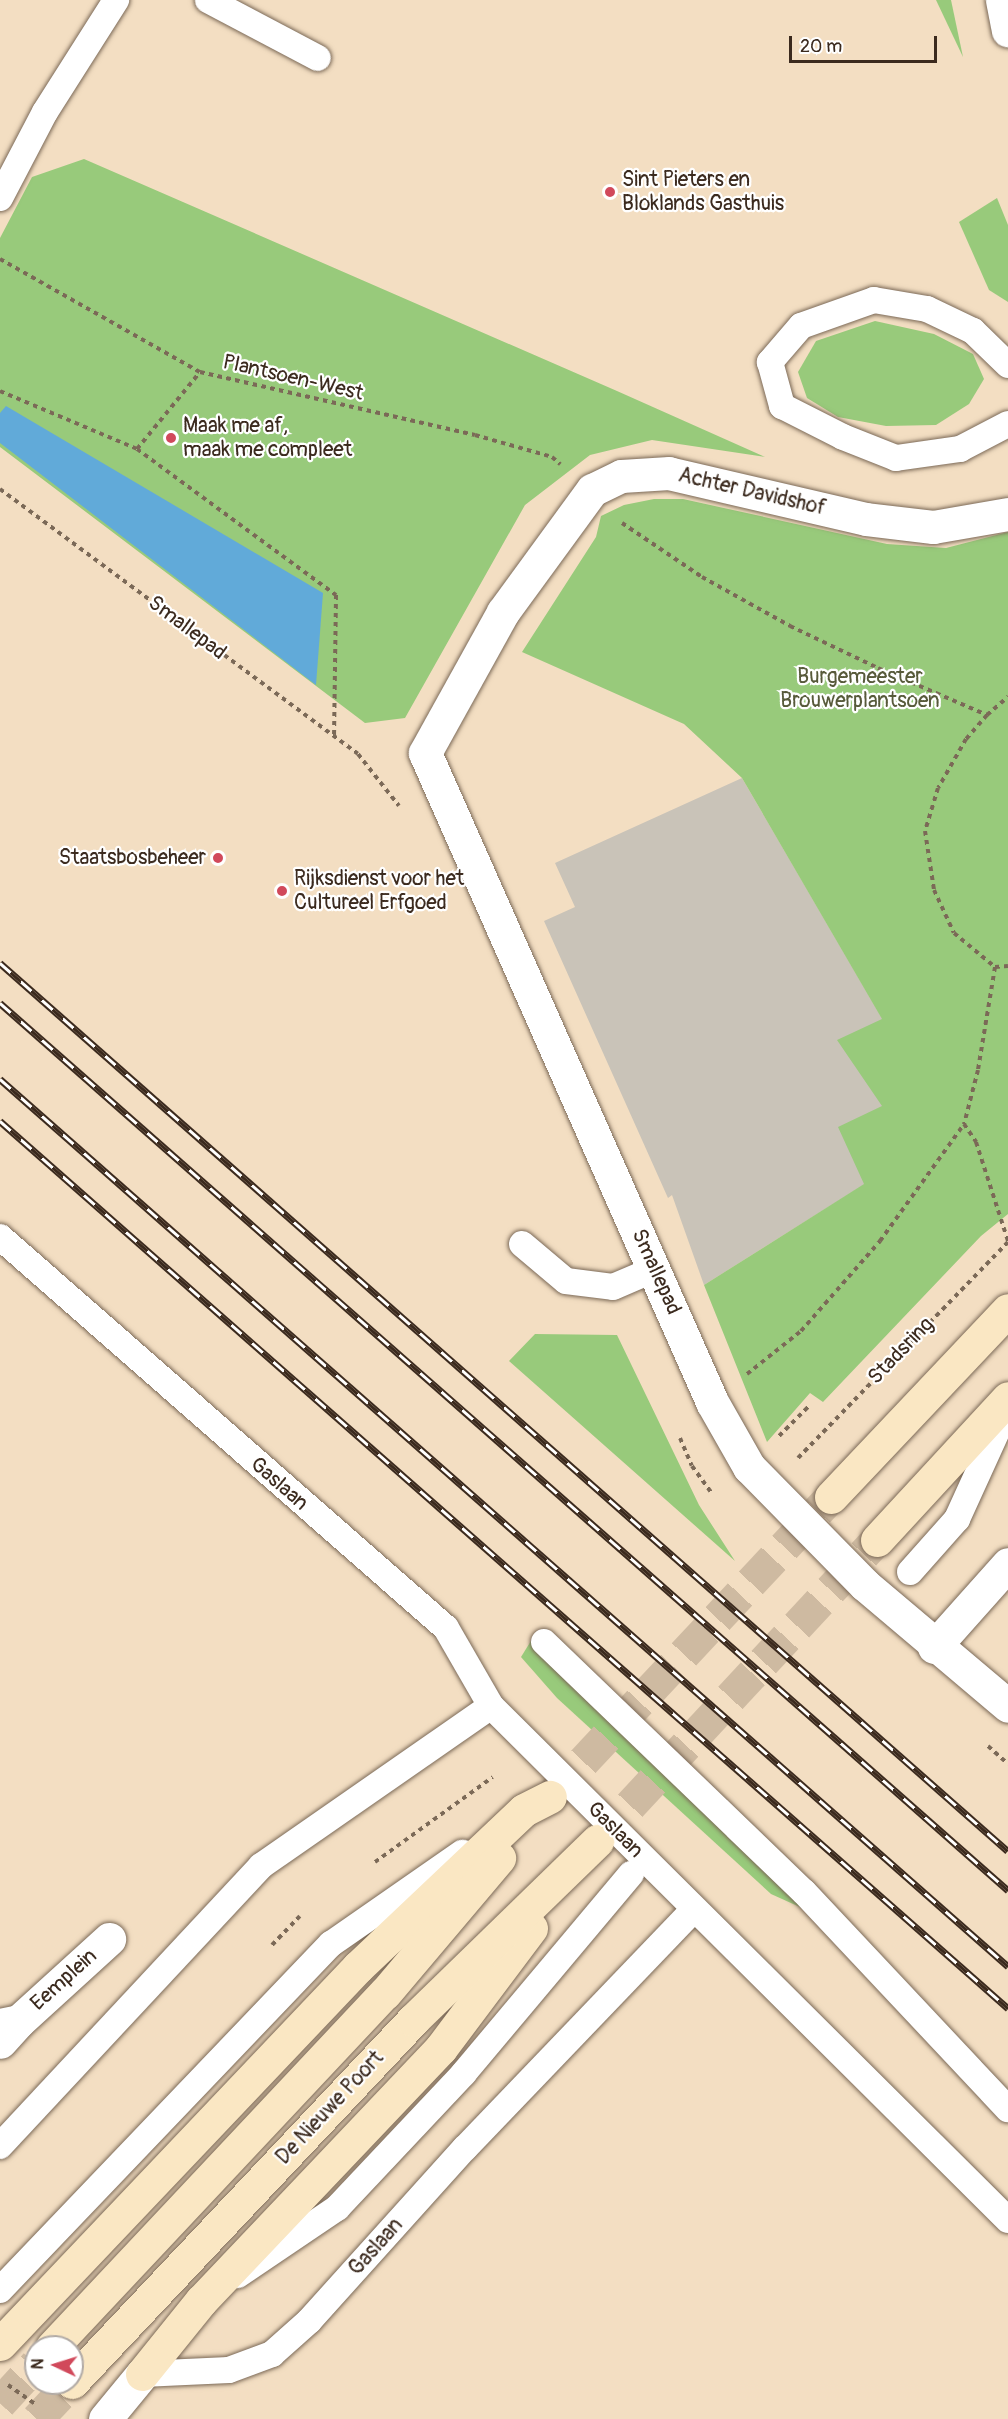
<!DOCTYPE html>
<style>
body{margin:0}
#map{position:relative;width:1008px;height:2419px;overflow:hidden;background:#f3dec2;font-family:Pangolin,sans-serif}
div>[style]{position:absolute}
.industrial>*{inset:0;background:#c9c3b8}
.green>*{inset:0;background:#98ca7b}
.water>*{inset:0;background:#61aad9}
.secondary-tunnel>*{height:33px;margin-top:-16.5px;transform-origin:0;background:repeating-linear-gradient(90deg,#cebaa1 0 33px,transparent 0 49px)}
.path>*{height:4px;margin-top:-2px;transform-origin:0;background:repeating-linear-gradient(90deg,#7b6957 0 4.5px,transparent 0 9px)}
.roads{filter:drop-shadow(0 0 2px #7b6957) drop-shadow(0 0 2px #7b6957)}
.service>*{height:26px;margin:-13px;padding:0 13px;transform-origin:13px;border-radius:13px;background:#fff}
.pedestrian>*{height:33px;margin:-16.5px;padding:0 16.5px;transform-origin:16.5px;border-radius:16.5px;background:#fff}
.minor>*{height:33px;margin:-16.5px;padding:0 16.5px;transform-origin:16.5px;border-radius:16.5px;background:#fff}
.tertiary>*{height:33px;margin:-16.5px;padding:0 16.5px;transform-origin:16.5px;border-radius:16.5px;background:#fff}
.secondary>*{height:33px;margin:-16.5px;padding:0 16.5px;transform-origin:16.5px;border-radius:16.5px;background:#fae7c3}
.rail>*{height:7px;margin-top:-3.5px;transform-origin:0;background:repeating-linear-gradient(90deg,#fff 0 14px,#3b2a1e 0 28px);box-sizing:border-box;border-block:2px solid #3b2a1e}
.dots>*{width:16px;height:16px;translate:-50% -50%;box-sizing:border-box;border:3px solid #fff;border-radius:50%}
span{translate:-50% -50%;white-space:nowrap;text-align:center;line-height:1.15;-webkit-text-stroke:4.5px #fff;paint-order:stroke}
.poi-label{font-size:21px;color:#3b2a1e}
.left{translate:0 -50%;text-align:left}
.right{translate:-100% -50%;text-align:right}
.street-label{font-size:21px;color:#3b2a1e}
.park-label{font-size:21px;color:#575a3a}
.north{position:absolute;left:24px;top:2335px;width:60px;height:60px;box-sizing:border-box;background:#fff;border:2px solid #b1aaa5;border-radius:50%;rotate:274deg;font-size:16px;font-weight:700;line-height:24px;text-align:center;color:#3b2a1e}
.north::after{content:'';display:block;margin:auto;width:21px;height:27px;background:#d1495b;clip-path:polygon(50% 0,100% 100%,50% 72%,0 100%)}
.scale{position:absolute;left:789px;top:36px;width:148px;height:27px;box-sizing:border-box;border:3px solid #3b2a1e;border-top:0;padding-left:8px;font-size:18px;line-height:21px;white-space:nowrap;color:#3b2a1e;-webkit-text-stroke:4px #fff;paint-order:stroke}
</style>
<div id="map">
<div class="industrial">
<i style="clip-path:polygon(742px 778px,883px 1020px,882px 1107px,865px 1184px,704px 1285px,672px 1195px,668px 1198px,544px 921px,575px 907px,555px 863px)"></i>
</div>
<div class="green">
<i style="clip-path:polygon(936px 0,951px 0,963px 57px)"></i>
<i style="clip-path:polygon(84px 159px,617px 391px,765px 457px,652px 440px,590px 455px,525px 505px,405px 718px,365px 723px,0 447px,0 238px,32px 177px)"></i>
<i style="clip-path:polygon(997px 198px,1008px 225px,1008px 302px,989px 290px,959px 222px)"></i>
<i style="clip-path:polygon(875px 321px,934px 334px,973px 354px,984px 379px,969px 404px,936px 425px,886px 426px,838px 417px,807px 398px,798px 372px,816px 341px)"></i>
<i style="clip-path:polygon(654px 499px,683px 499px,887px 544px,946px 548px,1008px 532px,1008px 1214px,981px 1236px,823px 1402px,810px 1393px,767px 1442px,704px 1285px,864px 1184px,838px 1127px,882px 1106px,837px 1040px,882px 1019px,742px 778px,684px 724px,522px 652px,596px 537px,601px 516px,624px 505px)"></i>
<i style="clip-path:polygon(535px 1334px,617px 1335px,699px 1505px,735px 1561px,509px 1361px)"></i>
<i style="clip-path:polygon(534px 1636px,765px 1868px,802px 1908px,771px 1894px,557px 1698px,521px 1657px)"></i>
</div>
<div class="water">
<i style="clip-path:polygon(6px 406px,323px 593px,316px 685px,0 443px,0 413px)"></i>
</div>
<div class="secondary-tunnel">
<i style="left:550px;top:1797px;width:411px;rotate:-46.9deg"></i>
<i style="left:597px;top:1841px;width:411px;rotate:-47.1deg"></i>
<i style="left:0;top:2403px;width:53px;rotate:-47.3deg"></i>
<i style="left:37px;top:2419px;width:48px;rotate:-46.7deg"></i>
</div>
<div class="path">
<i style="left:0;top:259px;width:230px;rotate:29.5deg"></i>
<i style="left:200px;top:372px;width:282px;rotate:12.9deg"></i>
<i style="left:475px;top:435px;width:80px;rotate:15.9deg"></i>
<i style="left:552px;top:457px;width:11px;rotate:41deg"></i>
<i style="left:0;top:391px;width:149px;rotate:22.9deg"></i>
<i style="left:137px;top:449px;width:99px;rotate:-50.7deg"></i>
<i style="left:137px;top:449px;width:247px;rotate:36.3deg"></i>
<i style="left:336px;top:595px;width:142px;rotate:90.8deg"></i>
<i style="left:0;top:489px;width:445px;rotate:36.5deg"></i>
<i style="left:358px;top:754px;width:66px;rotate:51.7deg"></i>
<i style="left:622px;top:523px;width:97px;rotate:34deg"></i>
<i style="left:702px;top:577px;width:101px;rotate:29.1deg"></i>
<i style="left:790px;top:626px;width:98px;rotate:25.5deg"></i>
<i style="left:878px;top:668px;width:119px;rotate:23.3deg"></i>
<i style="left:987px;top:715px;width:28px;rotate:-41deg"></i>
<i style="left:987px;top:715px;width:32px;rotate:131deg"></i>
<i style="left:966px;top:739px;width:56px;rotate:119.7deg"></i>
<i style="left:938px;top:788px;width:45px;rotate:106.8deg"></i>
<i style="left:925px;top:831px;width:60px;rotate:81.3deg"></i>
<i style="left:934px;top:890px;width:47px;rotate:65.1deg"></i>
<i style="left:954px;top:933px;width:53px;rotate:39.7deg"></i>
<i style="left:995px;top:967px;width:13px;rotate:-4deg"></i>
<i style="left:995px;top:967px;width:104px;rotate:99.4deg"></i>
<i style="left:978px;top:1070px;width:56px;rotate:104.5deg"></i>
<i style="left:964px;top:1124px;width:22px;rotate:56deg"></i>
<i style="left:976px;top:1142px;width:104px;rotate:72.1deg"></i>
<i style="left:747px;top:1374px;width:69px;rotate:-38.5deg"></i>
<i style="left:801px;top:1331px;width:120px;rotate:-48.7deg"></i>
<i style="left:880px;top:1241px;width:144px;rotate:-54.3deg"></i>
<i style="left:779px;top:1436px;width:44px;rotate:-45deg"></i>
<i style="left:680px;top:1438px;width:30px;rotate:67deg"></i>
<i style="left:692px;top:1466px;width:34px;rotate:54deg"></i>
<i style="left:798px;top:1458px;width:301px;rotate:-45.8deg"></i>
<i style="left:988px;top:1746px;width:27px;rotate:42deg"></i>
<i style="left:375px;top:1862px;width:145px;rotate:-35.8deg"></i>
<i style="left:272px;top:1945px;width:40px;rotate:-46deg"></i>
<i style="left:8px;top:2385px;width:32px;rotate:35deg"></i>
</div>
<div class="roads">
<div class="service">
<i style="left:208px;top:0;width:124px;rotate:27.8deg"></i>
<i style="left:0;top:198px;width:97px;rotate:-62.4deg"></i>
<i style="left:45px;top:112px;width:133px;rotate:-57.6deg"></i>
<i style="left:1008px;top:365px;width:49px;rotate:-135.8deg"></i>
<i style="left:973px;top:331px;width:51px;rotate:-154.4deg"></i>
<i style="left:927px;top:309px;width:54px;rotate:-170.4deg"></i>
<i style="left:874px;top:300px;width:77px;rotate:160.4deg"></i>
<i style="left:801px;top:326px;width:48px;rotate:130.7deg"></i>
<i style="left:770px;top:362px;width:46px;rotate:74.7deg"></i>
<i style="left:782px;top:406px;width:68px;rotate:26.9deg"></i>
<i style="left:843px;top:437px;width:57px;rotate:21.6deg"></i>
<i style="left:896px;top:458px;width:65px;rotate:-8deg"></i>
<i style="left:960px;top:449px;width:54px;rotate:-27.5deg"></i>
<i style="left:0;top:1237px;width:593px;rotate:41.24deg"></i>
<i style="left:446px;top:1628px;width:90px;rotate:60deg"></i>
<i style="left:491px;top:1706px;width:729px;rotate:44.83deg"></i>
<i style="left:522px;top:1244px;width:57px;rotate:40.1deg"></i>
<i style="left:566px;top:1281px;width:47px;rotate:7.3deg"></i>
<i style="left:613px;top:1287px;width:46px;rotate:-23.2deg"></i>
<i style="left:910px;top:1572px;width:71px;rotate:-48.4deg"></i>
<i style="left:957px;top:1519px;width:123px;rotate:-65.5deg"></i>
<i style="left:544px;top:1642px;width:361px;rotate:43.9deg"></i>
<i style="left:804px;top:1892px;width:298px;rotate:46.8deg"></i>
<i style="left:0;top:2146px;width:383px;rotate:-47deg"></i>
<i style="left:261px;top:1866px;width:280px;rotate:-34.8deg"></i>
<i style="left:238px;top:2275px;width:120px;rotate:-34.1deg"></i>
<i style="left:337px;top:2208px;width:185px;rotate:-46.7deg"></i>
<i style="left:464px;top:2073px;width:260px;rotate:-50deg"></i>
<i style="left:0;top:2290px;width:479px;rotate:-46.3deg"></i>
<i style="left:331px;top:1944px;width:160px;rotate:-34.8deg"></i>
<i style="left:142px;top:2374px;width:87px;rotate:-2.6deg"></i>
<i style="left:229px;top:2370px;width:46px;rotate:-20.4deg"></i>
<i style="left:272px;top:2354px;width:50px;rotate:-41.7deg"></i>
<i style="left:309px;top:2321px;width:233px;rotate:-48deg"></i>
<i style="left:465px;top:2148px;width:331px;rotate:-46.2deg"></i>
</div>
<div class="pedestrian">
<i style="left:19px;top:2021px;width:122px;rotate:-42.3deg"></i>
<i style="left:0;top:2025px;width:19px;rotate:-12deg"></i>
<i style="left:19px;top:2021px;width:28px;rotate:132deg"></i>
</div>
<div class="minor">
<i style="left:1002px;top:0;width:31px;rotate:79deg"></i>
<i style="left:1008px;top:514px;width:76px;rotate:170.2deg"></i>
<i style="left:933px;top:527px;width:67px;rotate:-173.2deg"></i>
<i style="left:866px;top:519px;width:202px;rotate:-166.9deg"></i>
<i style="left:669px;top:473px;width:48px;rotate:176.4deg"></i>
<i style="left:621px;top:476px;width:32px;rotate:154deg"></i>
<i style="left:592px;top:490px;width:151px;rotate:126.1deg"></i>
<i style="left:503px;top:612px;width:161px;rotate:119deg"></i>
<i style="left:425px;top:753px;width:710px;rotate:66.14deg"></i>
<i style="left:712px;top:1402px;width:75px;rotate:60.4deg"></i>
<i style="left:749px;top:1467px;width:165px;rotate:45.5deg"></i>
<i style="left:865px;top:1585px;width:187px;rotate:40.2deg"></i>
<i style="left:934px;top:1647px;width:111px;rotate:-48.3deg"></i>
</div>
<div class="tertiary">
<i style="left:105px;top:2419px;width:58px;rotate:-50.6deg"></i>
</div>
<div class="secondary">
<i style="left:831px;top:1497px;width:257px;rotate:-46.6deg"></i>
<i style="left:877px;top:1540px;width:193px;rotate:-47.3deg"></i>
<i style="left:0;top:2344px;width:520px;rotate:-46.48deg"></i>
<i style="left:358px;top:1967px;width:228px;rotate:-43.4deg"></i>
<i style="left:524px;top:1810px;width:29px;rotate:-27deg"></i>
<i style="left:52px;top:2347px;width:486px;rotate:-46.8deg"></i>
<i style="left:385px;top:1993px;width:177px;rotate:-49.8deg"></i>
<i style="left:142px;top:2374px;width:94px;rotate:-51.1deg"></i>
<i style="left:201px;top:2301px;width:349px;rotate:-46.5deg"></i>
<i style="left:441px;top:2048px;width:150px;rotate:-53.1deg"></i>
<i style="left:72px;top:2382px;width:497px;rotate:-46.7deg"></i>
<i style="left:413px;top:2020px;width:257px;rotate:-44.2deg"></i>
</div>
</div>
<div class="rail">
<i style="left:0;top:963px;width:1343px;rotate:41.38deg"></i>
<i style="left:0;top:1003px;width:1343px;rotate:41.35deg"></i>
<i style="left:0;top:1079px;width:1343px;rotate:41.35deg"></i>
<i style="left:0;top:1121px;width:1343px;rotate:41.35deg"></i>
</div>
<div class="dots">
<i style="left:610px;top:192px;background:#d1495b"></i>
<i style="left:171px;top:438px;background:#d1495b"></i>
<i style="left:218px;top:858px;background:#d1495b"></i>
<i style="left:282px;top:891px;background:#d1495b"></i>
</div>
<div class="poi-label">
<span class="left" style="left:622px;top:192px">Sint Pieters en<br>Bloklands Gasthuis</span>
<span class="left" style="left:183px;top:438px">Maak me af,<br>maak me compleet</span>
<span class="right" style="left:206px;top:858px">Staatsbosbeheer</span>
<span class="left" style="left:294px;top:891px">Rijksdienst voor het<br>Cultureel Erfgoed</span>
</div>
<div class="street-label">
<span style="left:293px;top:378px;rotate:13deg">Plantsoen-West</span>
<span style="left:752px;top:492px;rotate:13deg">Achter Davidshof</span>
<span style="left:187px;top:628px;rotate:37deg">Smallepad</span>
<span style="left:656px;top:1272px;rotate:66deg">Smallepad</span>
<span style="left:901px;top:1351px;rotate:-46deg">Stadsring</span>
<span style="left:279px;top:1484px;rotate:41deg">Gaslaan</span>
<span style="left:615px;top:1830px;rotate:45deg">Gaslaan</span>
<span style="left:64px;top:1980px;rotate:-42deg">Eemplein</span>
<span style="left:330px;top:2108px;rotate:-47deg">De Nieuwe Poort</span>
<span style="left:376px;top:2247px;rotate:-48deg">Gaslaan</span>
</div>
<div class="park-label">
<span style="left:860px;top:689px">Burgemeester<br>Brouwerplantsoen</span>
</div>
<div class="north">N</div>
<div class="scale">20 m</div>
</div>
